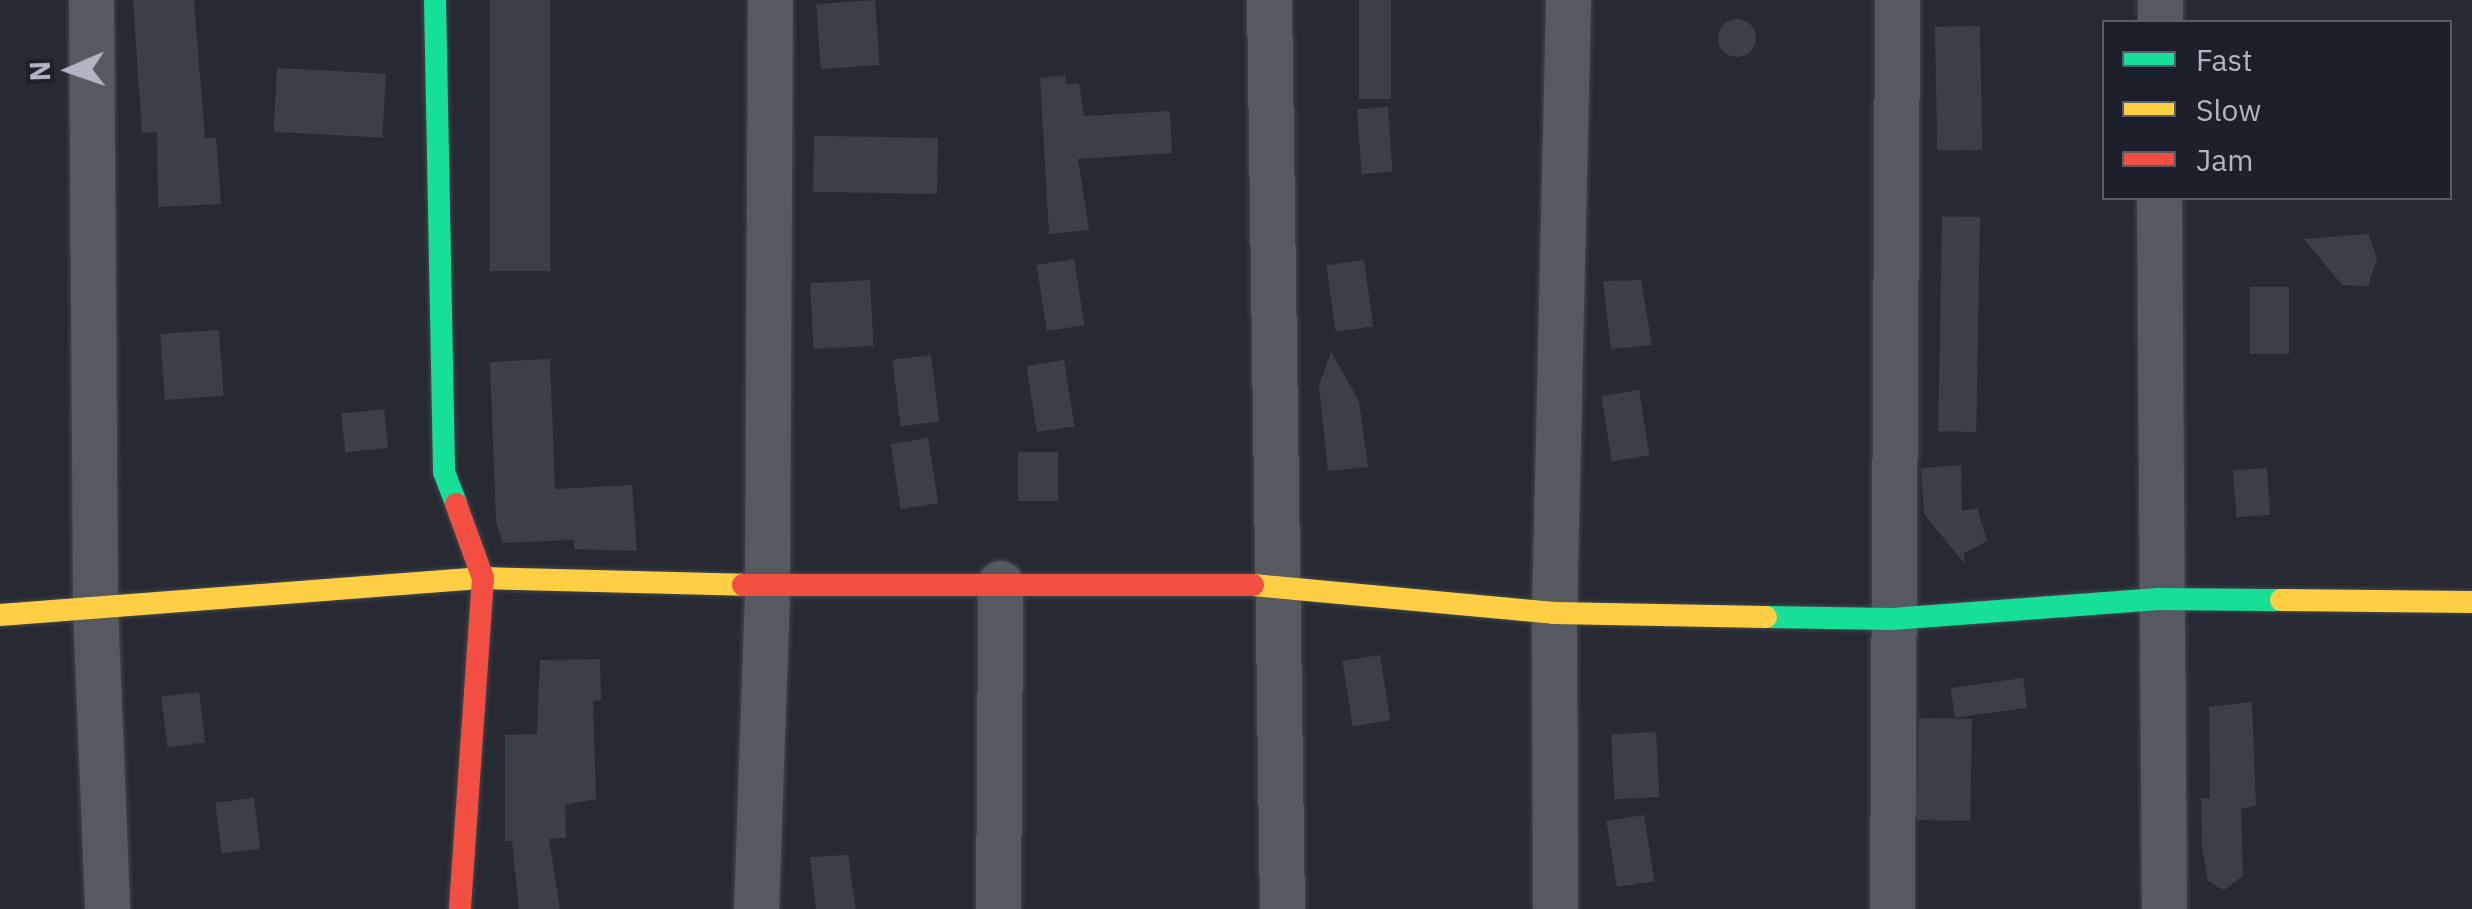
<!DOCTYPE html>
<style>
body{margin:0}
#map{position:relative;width:2472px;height:909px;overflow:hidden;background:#272a32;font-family:"IBM Plex Sans",sans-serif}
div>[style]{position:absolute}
.building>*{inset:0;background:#3c3f45;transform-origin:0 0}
.round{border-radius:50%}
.roads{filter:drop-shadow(0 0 2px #42454b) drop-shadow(0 0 2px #42454b)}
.street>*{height:45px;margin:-22.5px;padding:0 22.5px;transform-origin:22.5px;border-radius:22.5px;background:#565960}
.fast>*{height:22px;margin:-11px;padding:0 11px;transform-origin:11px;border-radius:11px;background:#16e098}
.slow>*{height:22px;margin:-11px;padding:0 11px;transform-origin:11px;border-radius:11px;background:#ffcf43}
.jam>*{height:22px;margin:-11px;padding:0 11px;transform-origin:11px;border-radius:11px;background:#f24e42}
span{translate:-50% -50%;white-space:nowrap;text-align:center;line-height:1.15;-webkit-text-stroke:10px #1c202b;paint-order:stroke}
.legend{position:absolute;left:2102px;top:20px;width:350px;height:180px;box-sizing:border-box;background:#1c202b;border:2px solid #585c68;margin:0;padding:12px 18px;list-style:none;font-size:30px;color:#b1b5c3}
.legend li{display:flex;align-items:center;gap:20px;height:50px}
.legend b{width:50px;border:2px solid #585c68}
.north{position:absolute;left:20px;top:20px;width:100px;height:100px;-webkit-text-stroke:8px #1c202b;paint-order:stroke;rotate:268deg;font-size:28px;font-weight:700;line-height:40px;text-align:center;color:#b1b5c3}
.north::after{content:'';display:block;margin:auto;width:35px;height:45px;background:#b1b5c3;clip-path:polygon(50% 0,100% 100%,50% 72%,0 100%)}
</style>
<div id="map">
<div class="building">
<i style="clip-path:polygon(133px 0,194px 0,205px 138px,216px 138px,221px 204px,158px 207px,157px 132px,142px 133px)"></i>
<i style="left:490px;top:0;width:60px;height:271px"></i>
<i style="left:875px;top:0;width:65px;height:59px;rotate:86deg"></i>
<i style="left:1359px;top:0;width:32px;height:99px"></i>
<i class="round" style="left:1718px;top:19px;width:38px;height:38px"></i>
<i style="left:1980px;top:26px;width:124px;height:45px;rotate:89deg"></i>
<i style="left:277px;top:68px;width:109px;height:64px;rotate:3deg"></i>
<i style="clip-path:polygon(1065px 75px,1066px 84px,1079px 83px,1084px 116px,1170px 111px,1172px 153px,1078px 159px,1089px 230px,1049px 234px,1040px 78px)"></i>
<i style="left:1388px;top:107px;width:65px;height:31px;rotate:86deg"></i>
<i style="left:938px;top:138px;width:56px;height:124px;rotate:91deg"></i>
<i style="left:1980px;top:217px;width:215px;height:38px;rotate:91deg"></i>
<i style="clip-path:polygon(2368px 234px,2377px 258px,2368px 286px,2342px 285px,2304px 239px)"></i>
<i style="left:1074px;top:259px;width:67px;height:38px;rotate:81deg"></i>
<i style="left:1364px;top:260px;width:67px;height:38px;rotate:82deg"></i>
<i style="left:870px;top:280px;width:66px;height:60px;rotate:87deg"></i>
<i style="clip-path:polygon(1641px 280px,1652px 345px,1611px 349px,1603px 281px)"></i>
<i style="left:2250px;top:287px;width:39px;height:67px"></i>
<i style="left:219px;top:330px;width:66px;height:59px;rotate:86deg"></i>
<i style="clip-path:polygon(1331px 352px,1359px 401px,1368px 467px,1328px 471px,1319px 385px)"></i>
<i style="left:931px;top:355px;width:67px;height:39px;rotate:83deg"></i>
<i style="clip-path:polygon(550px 359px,555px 489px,632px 485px,637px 551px,574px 549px,574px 540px,503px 543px,496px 522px,490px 362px)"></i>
<i style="left:1064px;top:360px;width:67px;height:38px;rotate:81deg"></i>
<i style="left:1639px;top:390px;width:66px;height:38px;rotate:81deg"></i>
<i style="left:384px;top:409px;width:39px;height:43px;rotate:84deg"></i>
<i style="left:928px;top:438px;width:66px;height:38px;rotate:81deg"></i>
<i style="left:1018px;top:452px;width:40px;height:49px"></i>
<i style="clip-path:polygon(1961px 465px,1962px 511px,1977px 508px,1987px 541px,1964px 553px,1964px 563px,1924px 514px,1921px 468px)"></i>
<i style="left:2267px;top:468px;width:47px;height:34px;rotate:86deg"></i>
<i style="left:1380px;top:655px;width:66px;height:38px;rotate:81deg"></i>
<i style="clip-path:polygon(600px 659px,601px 700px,593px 701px,596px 799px,565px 805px,566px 838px,549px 839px,560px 909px,519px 909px,512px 841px,505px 841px,505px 735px,537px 734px,540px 660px)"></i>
<i style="left:2023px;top:678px;width:30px;height:73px;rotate:82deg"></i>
<i style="left:199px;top:692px;width:51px;height:38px;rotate:83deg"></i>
<i style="clip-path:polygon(2252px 702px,2256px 805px,2241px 809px,2243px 876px,2224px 890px,2208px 881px,2202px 846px,2201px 798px,2210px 798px,2209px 707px)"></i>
<i style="left:1972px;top:719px;width:102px;height:53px;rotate:91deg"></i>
<i style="left:1656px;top:732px;width:65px;height:45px;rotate:87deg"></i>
<i style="left:254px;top:798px;width:51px;height:39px;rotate:83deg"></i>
<i style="left:1644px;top:815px;width:67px;height:38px;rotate:81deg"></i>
<i style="clip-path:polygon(848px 855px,856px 909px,816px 909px,810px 857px)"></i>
</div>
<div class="roads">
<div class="street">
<i style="left:91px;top:0;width:606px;rotate:89.62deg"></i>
<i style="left:95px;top:606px;width:303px;rotate:87.7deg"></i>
<i style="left:1269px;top:0;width:909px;rotate:89.18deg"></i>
<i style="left:2160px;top:22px;width:22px;rotate:-90deg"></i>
<i style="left:2159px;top:198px;width:711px;rotate:89.6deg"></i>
<i style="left:756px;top:909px;width:323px;rotate:-88deg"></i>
<i style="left:767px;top:586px;width:586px;rotate:-89.71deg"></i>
<i style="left:998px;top:909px;width:326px;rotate:-89.6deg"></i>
<i style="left:1555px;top:909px;width:296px;rotate:-90.2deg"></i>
<i style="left:1554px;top:613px;width:613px;rotate:-88.69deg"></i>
<i style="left:1892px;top:909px;width:909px;rotate:-89.68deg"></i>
</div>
<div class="fast">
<i style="left:435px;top:0;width:472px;rotate:88.9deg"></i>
<i style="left:444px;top:472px;width:34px;rotate:69deg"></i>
<i style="left:1766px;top:617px;width:126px;rotate:0.9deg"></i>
<i style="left:1892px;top:619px;width:267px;rotate:-4.3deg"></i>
<i style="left:2158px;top:599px;width:123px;rotate:0.5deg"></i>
</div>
<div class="slow">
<i style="left:1253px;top:585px;width:302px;rotate:5.3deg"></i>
<i style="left:1554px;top:613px;width:212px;rotate:1.1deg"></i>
<i style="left:2281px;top:600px;width:191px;rotate:0.6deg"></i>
<i style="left:0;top:615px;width:484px;rotate:-4.4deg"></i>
<i style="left:483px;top:578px;width:260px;rotate:1.5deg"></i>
</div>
<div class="jam">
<i style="left:456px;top:504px;width:79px;rotate:70deg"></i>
<i style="left:483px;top:578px;width:332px;rotate:94deg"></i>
<i style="left:743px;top:585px;width:510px"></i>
</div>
</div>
<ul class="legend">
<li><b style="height:12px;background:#16e098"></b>Fast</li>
<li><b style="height:12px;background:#ffcf43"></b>Slow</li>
<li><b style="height:12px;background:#f24e42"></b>Jam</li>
</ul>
<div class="north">N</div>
</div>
